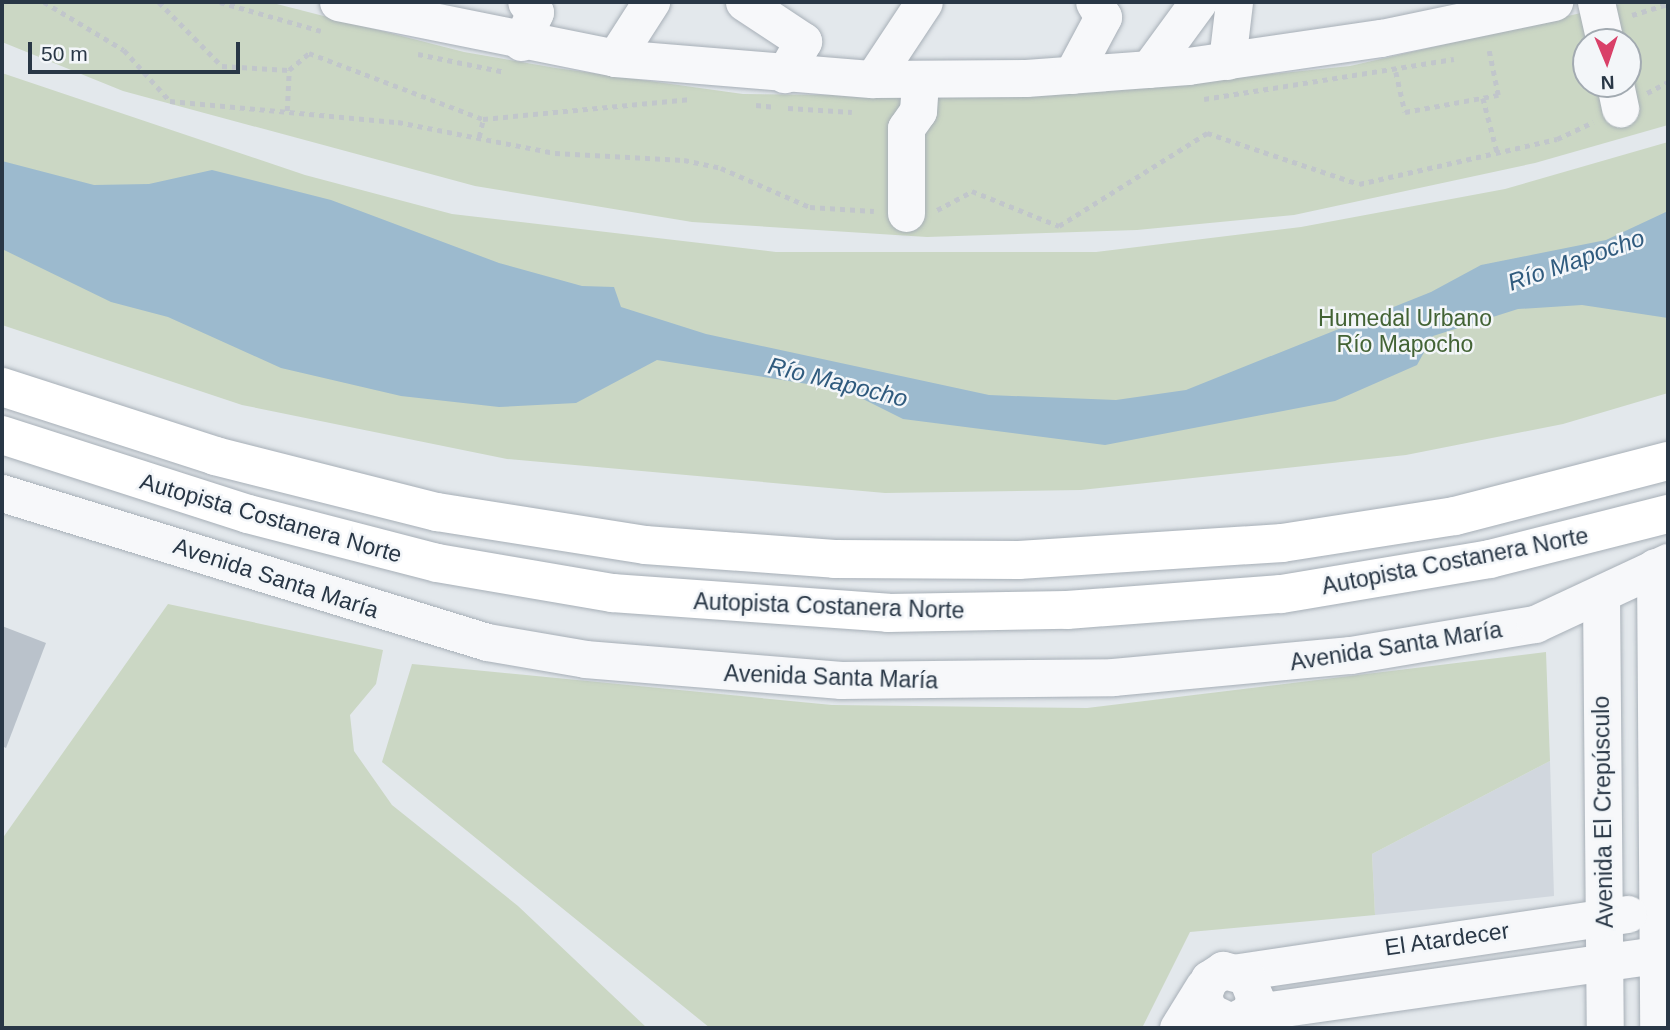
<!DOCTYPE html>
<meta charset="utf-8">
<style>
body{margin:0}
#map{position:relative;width:1670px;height:1030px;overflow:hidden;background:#e3e8ec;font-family:Helvetica,sans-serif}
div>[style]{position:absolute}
.built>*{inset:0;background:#d1d7de}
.green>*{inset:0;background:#cbd7c4}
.water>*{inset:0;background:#9cbace}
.building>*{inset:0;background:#bac2cb}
.path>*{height:4.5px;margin-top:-2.25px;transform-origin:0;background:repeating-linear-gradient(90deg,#c1c6cb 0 5px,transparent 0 10px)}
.roads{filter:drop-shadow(0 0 2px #a7afb7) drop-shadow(0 0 2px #a7afb7)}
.minor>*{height:37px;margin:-18.5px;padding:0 18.5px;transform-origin:18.5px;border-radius:18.5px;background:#f7f8fa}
.highway>*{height:38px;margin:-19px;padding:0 19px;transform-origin:19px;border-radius:19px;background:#fff}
span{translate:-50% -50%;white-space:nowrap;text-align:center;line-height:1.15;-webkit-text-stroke:5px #f3f6f9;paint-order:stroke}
.park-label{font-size:23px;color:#436335}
.street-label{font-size:23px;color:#293746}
.water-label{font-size:24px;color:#305b7e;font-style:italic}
.frame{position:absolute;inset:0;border:4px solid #293746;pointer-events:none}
.north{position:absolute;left:1572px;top:28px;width:70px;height:70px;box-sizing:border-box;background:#f3f6f9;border:2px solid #a2aab1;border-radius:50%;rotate:178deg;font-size:19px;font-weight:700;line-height:28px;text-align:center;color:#293746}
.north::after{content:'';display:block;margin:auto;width:24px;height:32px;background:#d94169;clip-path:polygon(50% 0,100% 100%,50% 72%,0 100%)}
.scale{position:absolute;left:28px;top:42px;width:212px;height:32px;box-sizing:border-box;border:4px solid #293746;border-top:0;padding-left:9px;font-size:21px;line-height:24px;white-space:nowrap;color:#293746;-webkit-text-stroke:5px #f3f6f9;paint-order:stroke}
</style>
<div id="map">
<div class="built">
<i style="clip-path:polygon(1550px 761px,1554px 896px,1375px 915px,1372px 854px)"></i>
</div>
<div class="green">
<i style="clip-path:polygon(evenodd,2px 2px,269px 2px,464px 52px,556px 68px,743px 94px,927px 96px,1185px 83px,1350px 66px,1629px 2px,1668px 2px,1668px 125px,1535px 163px,1294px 215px,1137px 230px,927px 237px,692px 222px,475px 186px,123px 91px,2px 42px,2px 2px,1586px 42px,1628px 42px,1628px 84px,1586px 84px,1586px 42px)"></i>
<i style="clip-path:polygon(2px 73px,305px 175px,452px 214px,776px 252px,1096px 252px,1301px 227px,1505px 189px,1668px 142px,1668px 393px,1563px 424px,1406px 455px,1081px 490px,885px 493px,507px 459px,242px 405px,2px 325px)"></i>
<i style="clip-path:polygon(168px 604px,383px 650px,376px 684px,350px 715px,354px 751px,392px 805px,518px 906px,647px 1028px,2px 1028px,2px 839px)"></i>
<i style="clip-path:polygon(1546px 652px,1550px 761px,1372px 854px,1375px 915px,1190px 932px,1142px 1028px,710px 1028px,382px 762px,412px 664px,832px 705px,1087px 708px)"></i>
</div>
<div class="water">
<i style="clip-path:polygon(2px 161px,94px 185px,149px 184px,212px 170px,331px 200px,499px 263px,582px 286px,614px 287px,621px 307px,706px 334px,989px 395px,1116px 400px,1186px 390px,1431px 292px,1481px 265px,1606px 240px,1668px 211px,1668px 318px,1582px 305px,1518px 309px,1433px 336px,1417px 365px,1335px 401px,1105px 445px,903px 419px,845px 390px,657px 360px,576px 403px,499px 407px,401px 396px,281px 368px,168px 317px,111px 302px,2px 249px)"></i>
</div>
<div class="building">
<i style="clip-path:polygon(2px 626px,46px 643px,6px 748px,2px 746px)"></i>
</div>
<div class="path">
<i style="left:44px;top:2px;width:93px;rotate:31deg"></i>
<i style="left:124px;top:50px;width:69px;rotate:48deg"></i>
<i style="left:170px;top:101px;width:229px;rotate:5.3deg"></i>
<i style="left:398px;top:122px;width:160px;rotate:11.2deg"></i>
<i style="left:555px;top:153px;width:129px;rotate:3.1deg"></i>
<i style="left:684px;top:160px;width:38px;rotate:12deg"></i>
<i style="left:721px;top:168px;width:97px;rotate:23.7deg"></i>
<i style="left:810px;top:207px;width:64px;rotate:3.6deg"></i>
<i style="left:159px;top:2px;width:90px;rotate:45.5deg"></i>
<i style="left:222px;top:66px;width:67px;rotate:3.4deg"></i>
<i style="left:289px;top:70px;width:26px;rotate:-40deg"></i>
<i style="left:309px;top:53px;width:186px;rotate:20.8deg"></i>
<i style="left:220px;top:2px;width:105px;rotate:16deg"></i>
<i style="left:1632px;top:15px;width:38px;rotate:-17deg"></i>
<i style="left:418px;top:54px;width:89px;rotate:11.7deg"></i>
<i style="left:1396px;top:72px;width:41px;rotate:77.3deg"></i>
<i style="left:1405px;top:112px;width:95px;rotate:-10.4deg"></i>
<i style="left:1498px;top:95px;width:45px;rotate:-101.6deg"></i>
<i style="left:1647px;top:93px;width:24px;rotate:-28deg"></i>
<i style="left:1483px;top:98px;width:59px;rotate:75.3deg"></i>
<i style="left:1204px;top:99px;width:253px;rotate:-9.1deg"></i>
<i style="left:756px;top:105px;width:20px;rotate:6deg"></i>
<i style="left:788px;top:108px;width:64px;rotate:3.6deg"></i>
<i style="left:287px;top:111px;width:41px;rotate:-87.2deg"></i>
<i style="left:479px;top:137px;width:18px;rotate:-77deg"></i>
<i style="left:483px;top:119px;width:209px;rotate:-5.5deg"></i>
<i style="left:937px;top:210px;width:40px;rotate:-28deg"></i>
<i style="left:972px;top:191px;width:94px;rotate:21.9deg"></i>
<i style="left:1059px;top:226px;width:175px;rotate:-32.1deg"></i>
<i style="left:1207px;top:133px;width:160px;rotate:18.5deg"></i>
<i style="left:1359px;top:184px;width:203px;rotate:-12.8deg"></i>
<i style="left:1557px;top:139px;width:40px;rotate:-25deg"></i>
</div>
<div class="roads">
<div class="minor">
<i style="left:338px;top:2px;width:283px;rotate:11.4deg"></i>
<i style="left:615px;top:58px;width:259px;rotate:4.7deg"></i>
<i style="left:873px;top:79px;width:153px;rotate:-0.4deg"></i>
<i style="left:1026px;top:78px;width:162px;rotate:-4.2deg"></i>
<i style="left:1188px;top:66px;width:195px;rotate:-8.3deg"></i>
<i style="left:1381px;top:38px;width:177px;rotate:-11.8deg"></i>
<i style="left:744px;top:2px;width:71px;rotate:33.5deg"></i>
<i style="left:803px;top:41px;width:38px;rotate:119deg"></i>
<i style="left:1596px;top:2px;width:41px;rotate:77.3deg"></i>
<i style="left:521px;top:42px;width:33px;rotate:-65deg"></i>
<i style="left:535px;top:12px;width:13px;rotate:-132deg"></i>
<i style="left:615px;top:58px;width:67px;rotate:-57.3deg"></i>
<i style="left:1227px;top:61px;width:59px;rotate:-83.2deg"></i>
<i style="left:1149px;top:69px;width:83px;rotate:-53.8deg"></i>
<i style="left:1072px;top:75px;width:66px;rotate:-61.9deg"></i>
<i style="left:1103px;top:17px;width:17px;rotate:-121deg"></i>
<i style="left:873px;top:79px;width:92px;rotate:-56.5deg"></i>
<i style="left:1615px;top:84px;width:25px;rotate:78deg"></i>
<i style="left:906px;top:213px;width:85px;rotate:-90deg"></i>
<i style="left:906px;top:128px;width:21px;rotate:-55deg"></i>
<i style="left:918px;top:111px;width:32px;rotate:-86deg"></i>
<i style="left:2px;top:493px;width:507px;rotate:17.08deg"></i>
<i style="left:487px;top:642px;width:99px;rotate:9.8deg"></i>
<i style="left:585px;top:659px;width:257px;rotate:4.7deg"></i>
<i style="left:841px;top:680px;width:272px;rotate:-0.6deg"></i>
<i style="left:1113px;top:677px;width:239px;rotate:-5.3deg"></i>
<i style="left:1351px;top:655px;width:187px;rotate:-9.6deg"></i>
<i style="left:1535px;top:624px;width:147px;rotate:-25deg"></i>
<i style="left:1655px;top:567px;width:461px;rotate:89.6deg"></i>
<i style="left:1601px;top:596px;width:432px;rotate:89.5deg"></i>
<i style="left:1239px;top:972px;width:393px;rotate:-8.5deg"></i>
<i style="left:1249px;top:1013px;width:16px;rotate:-68deg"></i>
<i style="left:1255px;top:998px;width:24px;rotate:-112deg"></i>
<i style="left:1246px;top:976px;width:24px;rotate:-165deg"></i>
<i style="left:1223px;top:970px;width:17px;rotate:147deg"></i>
<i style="left:1209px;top:979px;width:17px;rotate:111deg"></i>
<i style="left:1203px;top:995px;width:17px;rotate:73deg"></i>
<i style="left:1208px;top:1011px;width:25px;rotate:26deg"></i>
<i style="left:1231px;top:1022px;width:20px;rotate:-27deg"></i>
<i style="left:1249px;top:1013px;width:413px;rotate:-8.1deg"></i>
<i style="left:1178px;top:1028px;width:49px;rotate:-58.2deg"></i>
</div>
<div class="highway">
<i style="left:2px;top:387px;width:224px;rotate:17.9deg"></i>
<i style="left:215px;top:456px;width:229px;rotate:14.2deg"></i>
<i style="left:437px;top:512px;width:211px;rotate:9deg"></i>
<i style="left:645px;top:545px;width:190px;rotate:4.2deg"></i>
<i style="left:834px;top:559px;width:185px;rotate:0.3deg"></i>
<i style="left:1019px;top:560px;width:264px;rotate:-3.7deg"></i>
<i style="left:1282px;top:543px;width:175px;rotate:-8.9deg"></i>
<i style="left:1455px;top:516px;width:220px;rotate:-14.5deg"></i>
<i style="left:2px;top:435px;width:258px;rotate:17.8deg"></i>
<i style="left:248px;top:514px;width:195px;rotate:14.5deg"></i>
<i style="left:437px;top:563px;width:178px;rotate:9.7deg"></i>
<i style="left:612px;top:593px;width:277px;rotate:4.1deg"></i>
<i style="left:888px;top:613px;width:179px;rotate:-1deg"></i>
<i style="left:1067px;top:610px;width:215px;rotate:-4.3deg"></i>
<i style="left:1281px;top:594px;width:212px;rotate:-9.5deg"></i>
<i style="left:1490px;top:559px;width:184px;rotate:-14.2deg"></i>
</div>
</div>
<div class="park-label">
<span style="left:1405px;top:331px">Humedal Urbano<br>Río Mapocho</span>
</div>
<div class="street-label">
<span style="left:271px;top:518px;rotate:16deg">Autopista Costanera Norte</span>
<span style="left:1455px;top:561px;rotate:-11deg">Autopista Costanera Norte</span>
<span style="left:276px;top:578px;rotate:18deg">Avenida Santa María</span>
<span style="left:829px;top:606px;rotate:2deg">Autopista Costanera Norte</span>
<span style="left:1396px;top:646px;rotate:-9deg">Avenida Santa María</span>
<span style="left:831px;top:677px;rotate:2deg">Avenida Santa María</span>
<span style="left:1603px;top:812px;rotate:-91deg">Avenida El Crepúsculo</span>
<span style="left:1447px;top:939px;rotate:-8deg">El Atardecer</span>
</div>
<div class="water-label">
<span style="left:1576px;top:260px;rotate:-19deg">Río Mapocho</span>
<span style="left:838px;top:382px;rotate:14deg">Río Mapocho</span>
</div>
<div class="frame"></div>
<div class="north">N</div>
<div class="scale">50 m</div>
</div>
